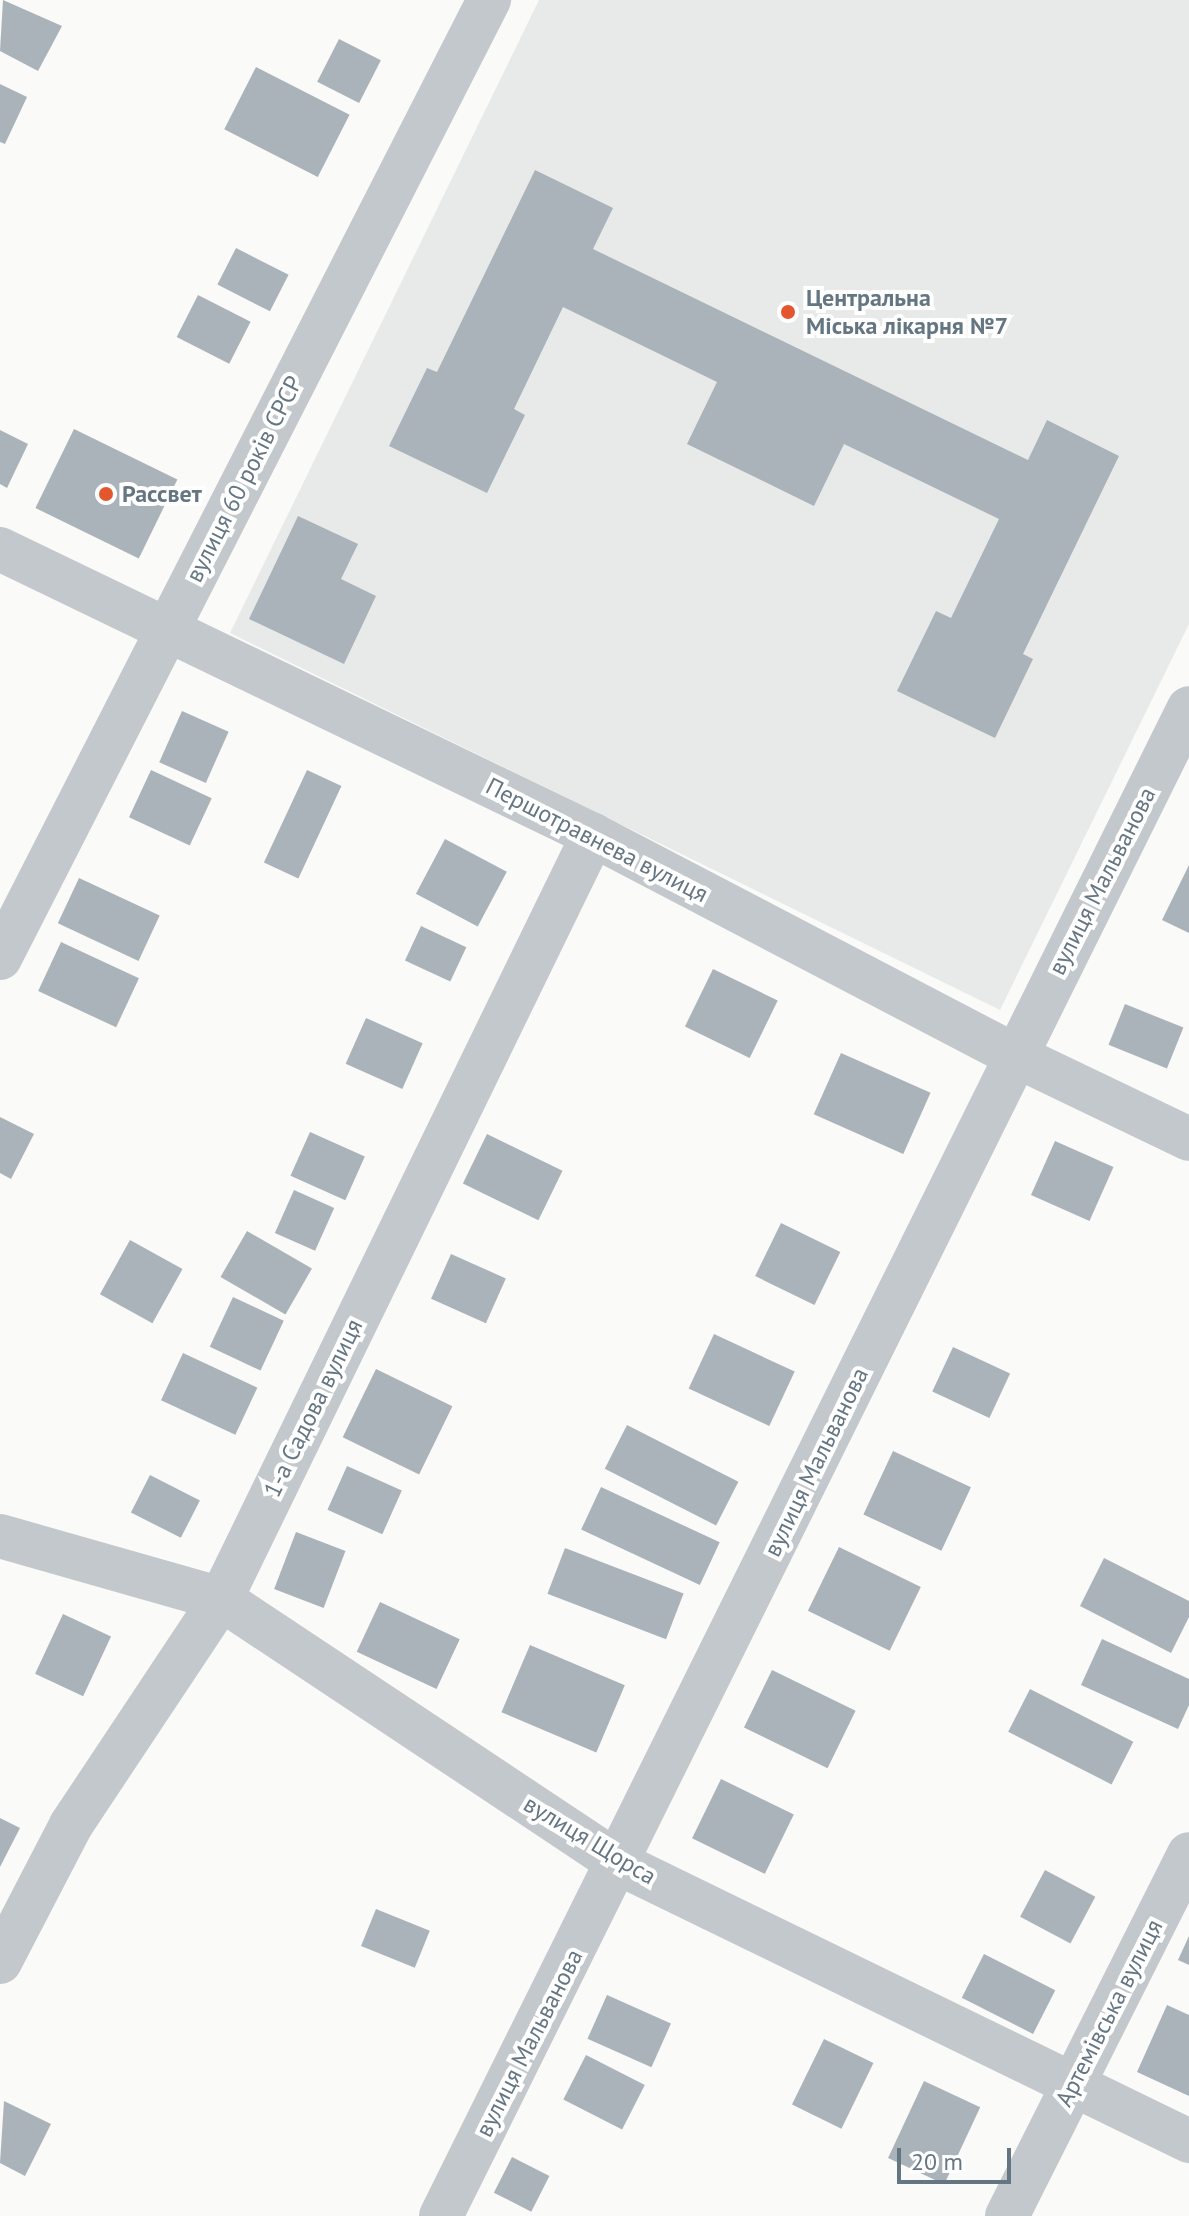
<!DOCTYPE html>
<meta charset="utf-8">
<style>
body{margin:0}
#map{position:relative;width:1189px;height:2216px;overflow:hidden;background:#fafaf8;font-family:"PT Sans",sans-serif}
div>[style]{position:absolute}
.built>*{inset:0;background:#e8e9e9}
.building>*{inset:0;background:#aab3b9;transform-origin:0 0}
.minor>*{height:44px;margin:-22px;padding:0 22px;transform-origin:22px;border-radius:22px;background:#c3c8cc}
.dots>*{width:22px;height:22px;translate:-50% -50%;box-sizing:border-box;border:4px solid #fff;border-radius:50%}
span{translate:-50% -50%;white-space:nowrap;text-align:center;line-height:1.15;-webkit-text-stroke:8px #fff;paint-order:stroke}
.poi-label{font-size:24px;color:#657683;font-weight:700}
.left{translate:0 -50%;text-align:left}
.street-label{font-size:24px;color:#657683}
.scale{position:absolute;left:897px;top:2148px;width:114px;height:36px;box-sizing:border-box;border:4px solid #657683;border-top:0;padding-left:10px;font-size:24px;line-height:28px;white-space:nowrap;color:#657683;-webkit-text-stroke:6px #fff;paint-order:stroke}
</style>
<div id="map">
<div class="built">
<i style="clip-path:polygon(539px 0,1189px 0,1189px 624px,1000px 1010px,230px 633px)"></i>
</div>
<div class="building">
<i style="clip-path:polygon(3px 0,62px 26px,38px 71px,0 51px)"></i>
<i style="left:339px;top:39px;width:47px;height:48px;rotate:27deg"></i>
<i style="left:256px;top:67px;width:105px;height:70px;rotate:27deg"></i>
<i style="clip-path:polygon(0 84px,27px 97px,5px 144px,0 142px)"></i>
<i style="clip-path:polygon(535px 170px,613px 208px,593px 249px,1028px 460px,1047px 420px,1119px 456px,1023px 654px,1033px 659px,995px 738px,897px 691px,936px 611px,951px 618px,999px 519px,844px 444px,814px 506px,687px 444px,717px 382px,563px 307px,514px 409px,525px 415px,487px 493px,389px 446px,427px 368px,437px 372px)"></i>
<i style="left:236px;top:248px;width:59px;height:41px;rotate:27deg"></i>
<i style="left:198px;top:295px;width:59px;height:47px;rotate:27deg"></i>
<i style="left:74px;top:429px;width:115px;height:88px;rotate:26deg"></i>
<i style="clip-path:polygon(0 430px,28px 444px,7px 488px,0 484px)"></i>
<i style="clip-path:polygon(298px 516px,358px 544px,341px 579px,376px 596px,344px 664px,249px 619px)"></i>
<i style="left:182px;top:711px;width:51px;height:56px;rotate:24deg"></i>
<i style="left:151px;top:770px;width:67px;height:52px;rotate:25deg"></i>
<i style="left:307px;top:770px;width:38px;height:102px;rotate:25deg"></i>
<i style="left:445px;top:839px;width:70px;height:62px;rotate:28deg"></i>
<i style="clip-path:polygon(1189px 865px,1189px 933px,1162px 920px)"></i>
<i style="left:79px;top:878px;width:89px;height:50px;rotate:25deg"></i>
<i style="left:421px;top:926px;width:50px;height:38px;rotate:25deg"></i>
<i style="left:61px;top:942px;width:86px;height:54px;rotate:25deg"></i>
<i style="left:713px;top:969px;width:72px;height:64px;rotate:26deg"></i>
<i style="left:1125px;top:1004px;width:63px;height:44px;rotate:22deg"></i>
<i style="left:366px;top:1018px;width:62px;height:50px;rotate:24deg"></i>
<i style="left:841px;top:1053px;width:98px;height:67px;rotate:24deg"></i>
<i style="clip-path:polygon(0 1117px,34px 1134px,11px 1179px,0 1173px)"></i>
<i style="left:310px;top:1132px;width:60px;height:48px;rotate:24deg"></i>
<i style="left:487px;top:1134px;width:84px;height:55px;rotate:26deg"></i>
<i style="left:1055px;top:1141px;width:64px;height:59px;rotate:24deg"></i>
<i style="left:294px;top:1190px;width:44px;height:47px;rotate:24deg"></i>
<i style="left:781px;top:1223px;width:66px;height:59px;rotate:26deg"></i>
<i style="left:247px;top:1231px;width:75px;height:53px;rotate:30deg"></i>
<i style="left:130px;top:1240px;width:60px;height:62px;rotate:29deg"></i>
<i style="left:451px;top:1254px;width:60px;height:49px;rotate:24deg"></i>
<i style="left:233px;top:1297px;width:56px;height:55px;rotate:25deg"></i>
<i style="left:714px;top:1334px;width:89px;height:60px;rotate:25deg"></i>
<i style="left:953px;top:1347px;width:63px;height:49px;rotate:25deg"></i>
<i style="left:183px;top:1353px;width:82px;height:52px;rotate:25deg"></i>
<i style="left:376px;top:1369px;width:85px;height:76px;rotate:26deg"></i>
<i style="left:627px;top:1425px;width:125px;height:49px;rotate:27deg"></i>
<i style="left:893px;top:1451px;width:86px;height:70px;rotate:25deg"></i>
<i style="left:347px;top:1466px;width:60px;height:48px;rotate:24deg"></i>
<i style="left:150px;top:1475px;width:56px;height:42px;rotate:27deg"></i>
<i style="left:601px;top:1487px;width:131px;height:47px;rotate:25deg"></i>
<i style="left:296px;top:1532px;width:53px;height:61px;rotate:21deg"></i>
<i style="left:839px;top:1547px;width:91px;height:71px;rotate:26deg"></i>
<i style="left:565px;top:1548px;width:127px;height:49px;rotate:21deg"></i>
<i style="clip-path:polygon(1104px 1558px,1189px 1601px,1189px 1617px,1171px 1653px,1080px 1606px)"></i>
<i style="left:380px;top:1602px;width:88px;height:55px;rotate:25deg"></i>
<i style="left:63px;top:1614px;width:53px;height:66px;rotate:25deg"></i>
<i style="clip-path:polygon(1102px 1639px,1189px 1679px,1189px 1705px,1178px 1729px,1081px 1685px)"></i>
<i style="left:530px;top:1645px;width:103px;height:73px;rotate:23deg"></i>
<i style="left:772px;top:1670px;width:93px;height:64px;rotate:26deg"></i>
<i style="left:1030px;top:1689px;width:116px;height:48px;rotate:27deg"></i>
<i style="left:721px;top:1779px;width:81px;height:66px;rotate:26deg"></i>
<i style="clip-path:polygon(0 1818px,20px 1828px,0 1867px)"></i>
<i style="left:1045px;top:1870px;width:57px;height:53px;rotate:28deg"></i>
<i style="left:376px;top:1909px;width:58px;height:40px;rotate:22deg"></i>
<i style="clip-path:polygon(1189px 1936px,1189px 1965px,1178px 1960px)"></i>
<i style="left:984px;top:1954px;width:80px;height:49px;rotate:27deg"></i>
<i style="left:607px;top:1995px;width:70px;height:48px;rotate:24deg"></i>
<i style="clip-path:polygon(1167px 2005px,1189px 2015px,1189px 2096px,1137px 2072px)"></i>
<i style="left:824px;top:2039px;width:55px;height:73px;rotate:26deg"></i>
<i style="left:586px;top:2055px;width:66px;height:50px;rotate:27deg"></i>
<i style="left:924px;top:2081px;width:62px;height:85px;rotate:25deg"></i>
<i style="clip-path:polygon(4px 2101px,51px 2124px,25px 2176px,0 2163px)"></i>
<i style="left:512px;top:2157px;width:42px;height:40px;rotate:27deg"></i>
</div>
<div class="minor">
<i style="left:0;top:549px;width:658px;rotate:25.75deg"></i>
<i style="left:593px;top:835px;width:475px;rotate:27.6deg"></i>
<i style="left:1014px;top:1055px;width:194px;rotate:25.6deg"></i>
<i style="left:0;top:958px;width:1076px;rotate:-62.96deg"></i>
<i style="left:0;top:1536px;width:230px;rotate:15.9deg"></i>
<i style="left:221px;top:1599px;width:479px;rotate:33.6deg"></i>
<i style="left:620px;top:1864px;width:633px;rotate:25.96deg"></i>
<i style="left:0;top:1962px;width:154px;rotate:-62.6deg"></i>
<i style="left:71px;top:1825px;width:271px;rotate:-56.4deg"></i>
<i style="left:221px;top:1599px;width:850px;rotate:-64.04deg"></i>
<i style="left:441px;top:2216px;width:1683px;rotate:-63.62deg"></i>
<i style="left:1007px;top:2216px;width:405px;rotate:-63.3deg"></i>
</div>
<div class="dots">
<i style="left:788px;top:312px;background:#e4572e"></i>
<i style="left:106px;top:494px;background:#e4572e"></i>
</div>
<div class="poi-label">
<span class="left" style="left:806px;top:312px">Центральна<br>Міська лікарня №7</span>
<span class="left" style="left:122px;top:494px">Рассвет</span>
</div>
<div class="street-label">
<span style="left:244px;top:479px;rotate:-63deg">вулиця 60 років СРСР</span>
<span style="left:597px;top:840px;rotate:27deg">Першотравнева вулиця</span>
<span style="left:1102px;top:881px;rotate:-63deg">вулиця Мальванова</span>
<span style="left:313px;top:1408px;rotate:-64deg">1-а Садова вулиця</span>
<span style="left:816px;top:1462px;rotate:-64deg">вулиця Мальванова</span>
<span style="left:590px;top:1840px;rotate:31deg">вулиця Щорса</span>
<span style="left:1109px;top:2013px;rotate:-63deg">Артемівська вулиця</span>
<span style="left:529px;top:2043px;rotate:-63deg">вулиця Мальванова</span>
</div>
<div class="scale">20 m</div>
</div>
